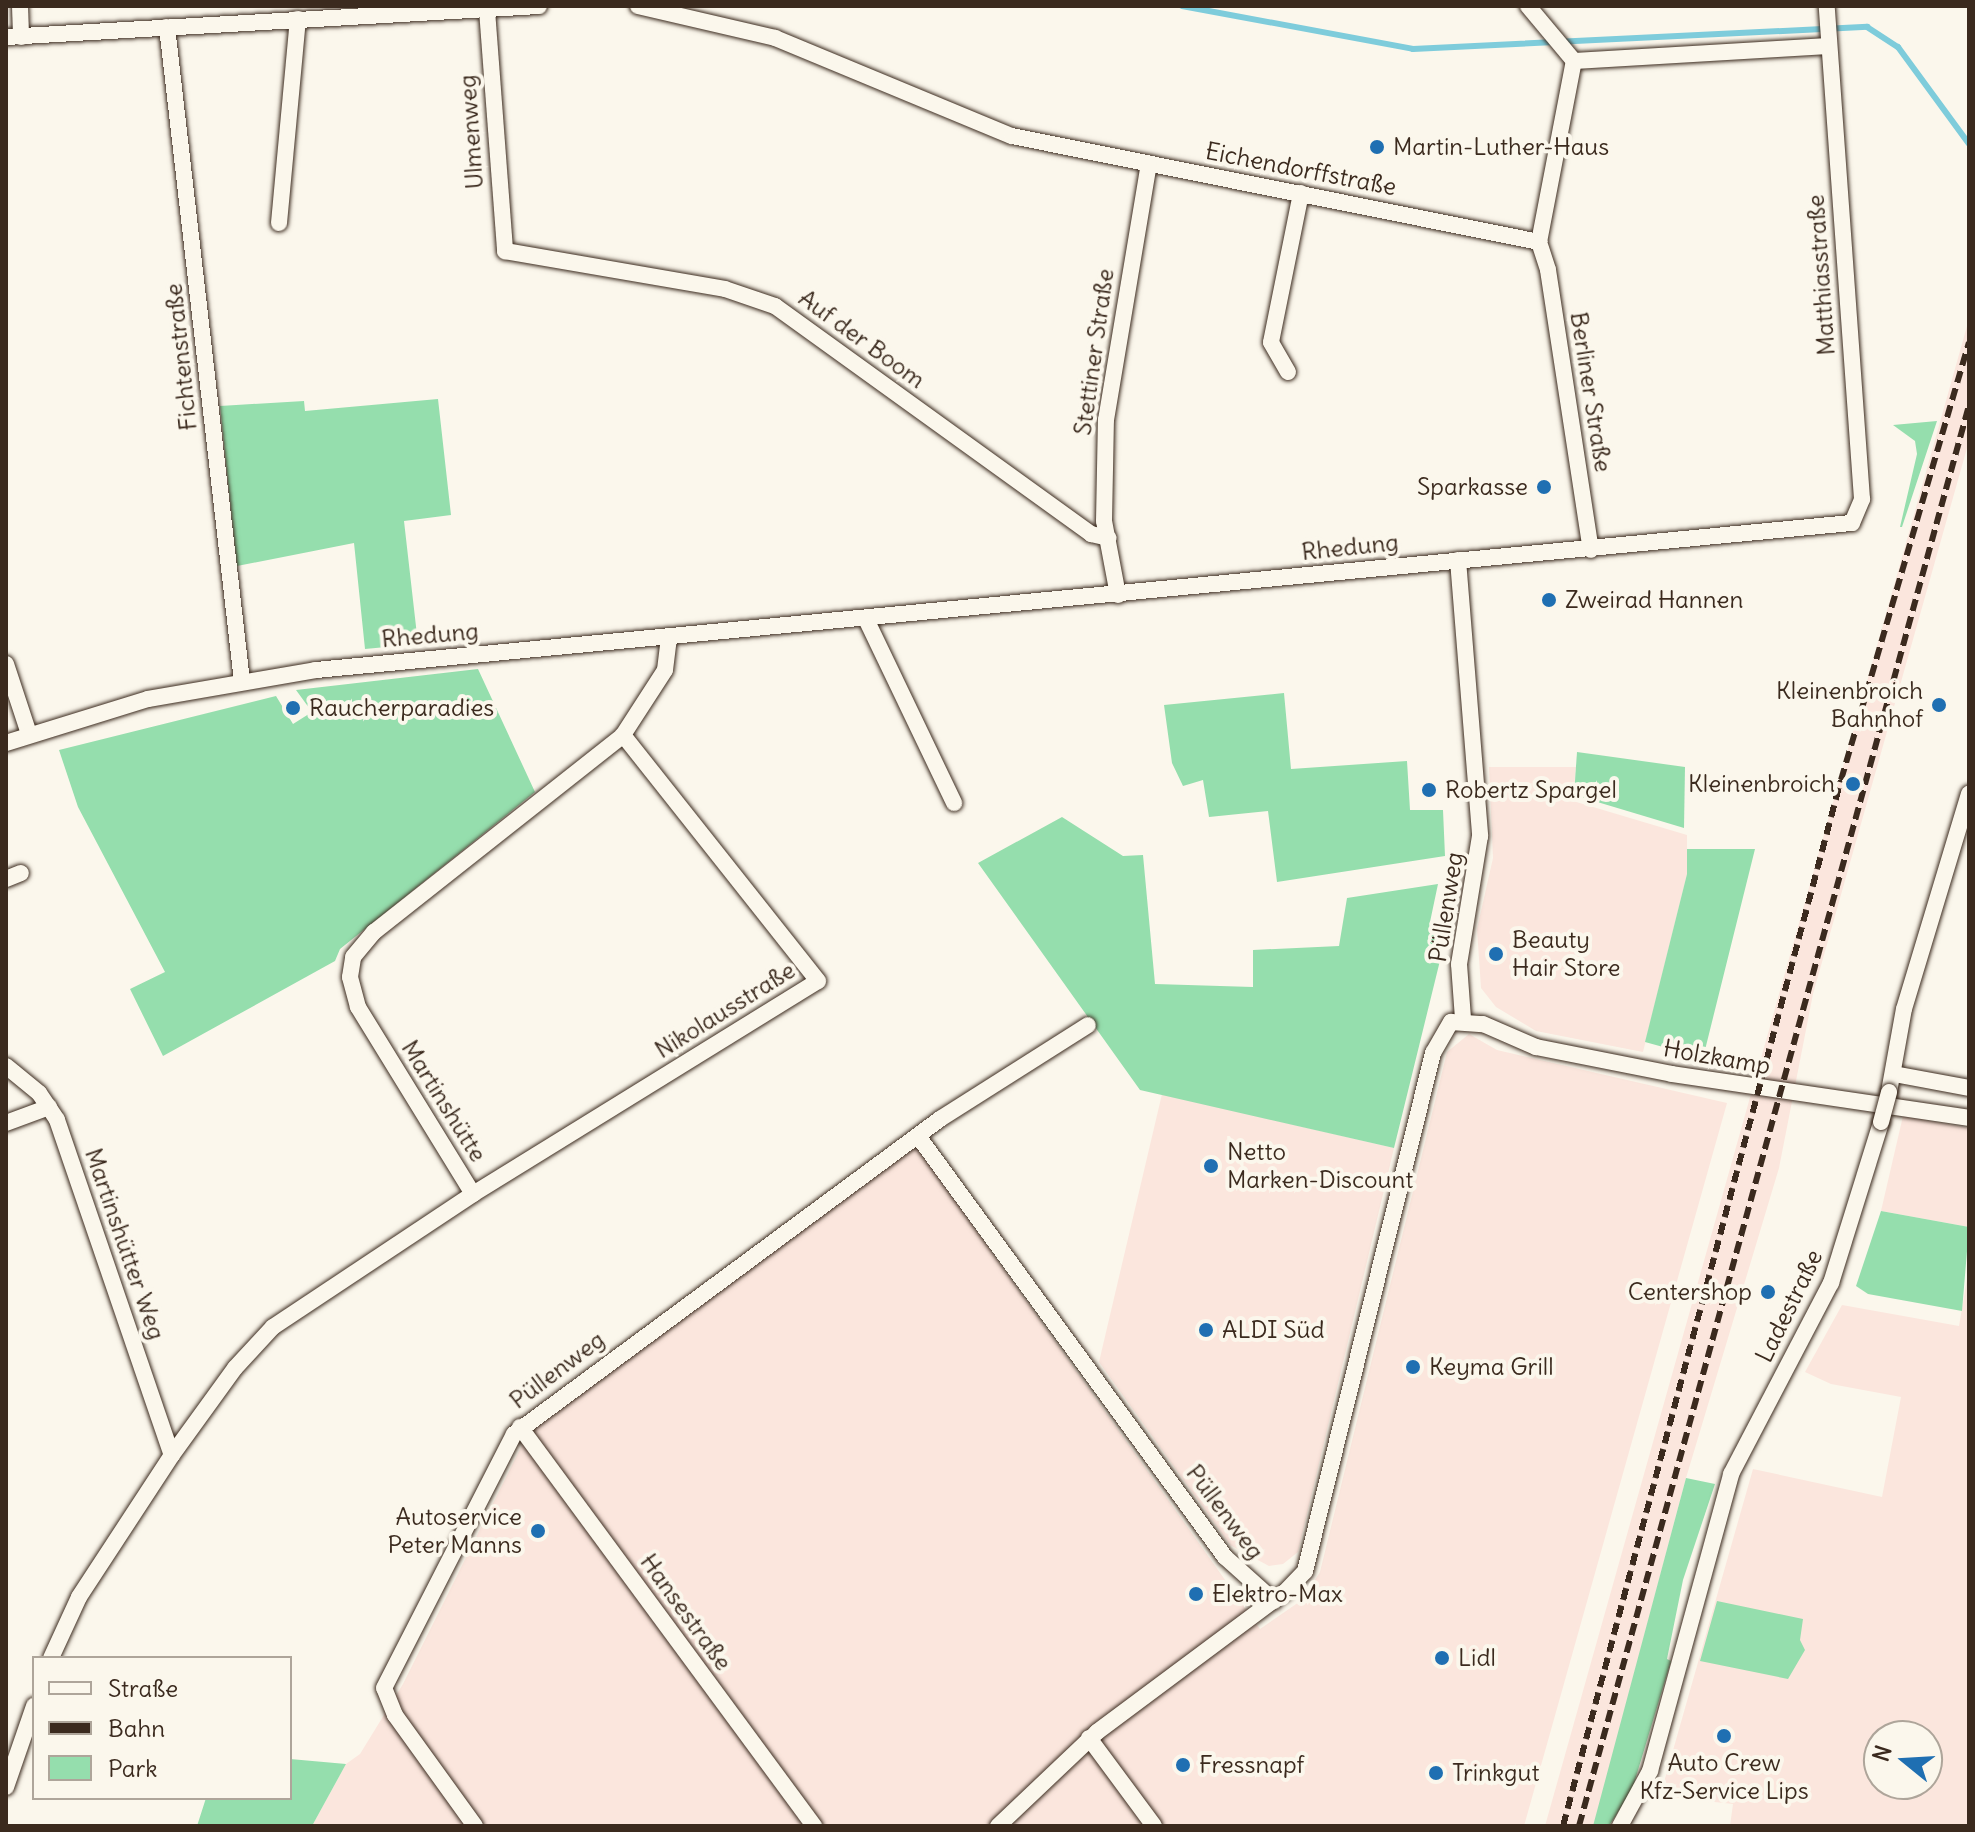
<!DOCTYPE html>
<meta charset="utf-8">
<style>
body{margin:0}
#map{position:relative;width:1975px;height:1832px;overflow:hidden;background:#fbf7ec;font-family:Delius,sans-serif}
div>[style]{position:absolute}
.built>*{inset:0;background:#fbe6dd}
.green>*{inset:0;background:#95dead}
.stream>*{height:6px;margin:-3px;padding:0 3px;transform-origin:3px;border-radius:3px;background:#7eccdb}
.roads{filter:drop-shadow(0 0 2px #3b2a1e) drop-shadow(0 0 2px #3b2a1e)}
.minor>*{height:16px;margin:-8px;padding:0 8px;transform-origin:8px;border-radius:8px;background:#fbf7ec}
.rail>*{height:6px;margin-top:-3px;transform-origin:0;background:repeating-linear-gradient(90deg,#3b2a1e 0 12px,transparent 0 18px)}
.bridges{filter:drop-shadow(0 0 2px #3b2a1e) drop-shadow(0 0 2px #3b2a1e)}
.minor-bridge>*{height:16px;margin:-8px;padding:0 8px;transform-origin:8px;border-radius:8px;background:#fbf7ec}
.dots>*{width:22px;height:22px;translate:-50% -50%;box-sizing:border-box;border:4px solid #fbf7ec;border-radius:50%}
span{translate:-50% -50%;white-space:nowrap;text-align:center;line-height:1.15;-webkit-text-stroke:8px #fbf7ec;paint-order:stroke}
.street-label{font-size:24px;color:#3b2a1e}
.poi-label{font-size:24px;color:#3b2a1e}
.left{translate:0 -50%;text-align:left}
.right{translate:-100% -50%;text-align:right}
.frame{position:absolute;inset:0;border:8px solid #3b2a1e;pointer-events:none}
.legend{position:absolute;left:32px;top:1656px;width:260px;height:144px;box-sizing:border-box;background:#fbf7ec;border:2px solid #aea59a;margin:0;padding:10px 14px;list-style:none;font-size:24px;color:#3b2a1e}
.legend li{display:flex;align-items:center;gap:16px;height:40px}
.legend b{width:40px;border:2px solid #aea59a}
.north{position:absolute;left:1863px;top:1720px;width:80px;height:80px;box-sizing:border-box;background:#fbf7ec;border:2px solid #aea59a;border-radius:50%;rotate:288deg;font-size:22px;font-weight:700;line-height:32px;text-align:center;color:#3b2a1e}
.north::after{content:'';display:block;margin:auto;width:28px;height:36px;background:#1f6fb2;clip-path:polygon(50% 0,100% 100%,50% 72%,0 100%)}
</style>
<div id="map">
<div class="built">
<i style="clip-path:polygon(1969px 319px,1969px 441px,1813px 994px,1779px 1168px,1686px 1478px,1594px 1826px,1545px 1826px)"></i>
<i style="clip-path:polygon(1489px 767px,1576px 767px,1573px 801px,1687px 835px,1687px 874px,1643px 1052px,1536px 1031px,1496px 1007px,1481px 988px,1477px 929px,1493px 858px)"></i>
<i style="clip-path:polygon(1469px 1034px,1497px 1050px,1727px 1103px,1524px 1826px,312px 1826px,346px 1764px,360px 1754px,403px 1684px,531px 1427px,916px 1146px,1260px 1629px,1302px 1600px,1320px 1572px,1447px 1052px)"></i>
<i style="clip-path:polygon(1162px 1094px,1394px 1148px,1298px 1552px,1283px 1564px,1269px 1566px,1230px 1545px,1099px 1362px)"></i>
<i style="clip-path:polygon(1903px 1116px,1969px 1128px,1969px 1227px,1881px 1211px)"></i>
<i style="clip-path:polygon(evenodd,1969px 1267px,1969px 1826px,1730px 1826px,1733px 1804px,1660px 1796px,1753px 1469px,1882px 1497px,1901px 1397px,1831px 1384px,1805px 1372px,1842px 1305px,1959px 1326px,1969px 1267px,1879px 1736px,1927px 1736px,1927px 1784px,1879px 1784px,1879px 1736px)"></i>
</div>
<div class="green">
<i style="clip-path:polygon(438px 399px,451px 515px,404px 521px,418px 644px,365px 649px,354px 543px,237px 566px,220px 406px,304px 401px,305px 411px)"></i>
<i style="clip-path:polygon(1937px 421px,1902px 527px,1900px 527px,1917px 454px,1915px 441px,1893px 425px)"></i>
<i style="clip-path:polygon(478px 669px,535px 792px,340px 949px,335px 961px,163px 1056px,130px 989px,165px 972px,78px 807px,59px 750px,276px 696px,293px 724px,312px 712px,296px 690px)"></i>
<i style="clip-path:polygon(1284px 693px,1291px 769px,1407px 761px,1410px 810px,1443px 810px,1445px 856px,1277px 882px,1268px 811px,1209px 817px,1203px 780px,1183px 786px,1172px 763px,1164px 705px)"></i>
<i style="clip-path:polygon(1577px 752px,1685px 767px,1684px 828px,1574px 795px)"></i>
<i style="clip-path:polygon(1062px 817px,1123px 856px,1143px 855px,1155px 984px,1253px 987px,1253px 950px,1339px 946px,1347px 898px,1438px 884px,1430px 922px,1448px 928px,1394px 1148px,1140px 1090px,978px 863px)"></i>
<i style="clip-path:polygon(1687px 849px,1755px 849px,1703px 1058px,1645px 1042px,1687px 874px)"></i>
<i style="clip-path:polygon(1881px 1211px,1969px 1227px,1962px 1311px,1868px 1294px,1856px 1286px)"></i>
<i style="clip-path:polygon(1686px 1478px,1715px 1484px,1683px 1580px,1667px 1659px,1671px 1661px,1632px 1790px,1609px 1826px,1593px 1826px)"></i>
<i style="clip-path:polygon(1717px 1601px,1803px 1619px,1800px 1640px,1805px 1650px,1788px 1679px,1700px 1661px)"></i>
<i style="clip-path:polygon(290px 1759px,346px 1764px,312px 1826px,197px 1826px,206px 1798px,290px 1798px)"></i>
</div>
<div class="stream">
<i style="left:1182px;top:6px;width:235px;rotate:10.5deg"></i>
<i style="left:1413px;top:49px;width:455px;rotate:-2.8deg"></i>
<i style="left:1867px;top:27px;width:37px;rotate:33deg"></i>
<i style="left:1898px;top:47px;width:120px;rotate:53.8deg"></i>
</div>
<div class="roads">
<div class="minor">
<i style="left:20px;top:6px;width:31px;rotate:88deg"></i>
<i style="left:638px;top:6px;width:141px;rotate:13.1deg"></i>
<i style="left:775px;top:38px;width:256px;rotate:22.5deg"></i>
<i style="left:1012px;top:136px;width:538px;rotate:11.37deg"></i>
<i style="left:1528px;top:6px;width:72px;rotate:50.1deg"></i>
<i style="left:487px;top:10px;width:242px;rotate:85.7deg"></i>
<i style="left:505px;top:251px;width:223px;rotate:9.8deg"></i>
<i style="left:725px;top:289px;width:53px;rotate:18.8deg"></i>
<i style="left:775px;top:306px;width:390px;rotate:35.8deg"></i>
<i style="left:1091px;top:534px;width:18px;rotate:13deg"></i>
<i style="left:167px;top:27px;width:658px;rotate:83.46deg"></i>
<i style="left:6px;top:37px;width:534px;rotate:-3.33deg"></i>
<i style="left:1574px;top:61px;width:255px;rotate:-3.4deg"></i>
<i style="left:279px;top:223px;width:205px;rotate:-84.7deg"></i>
<i style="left:1539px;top:242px;width:29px;rotate:72deg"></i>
<i style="left:1548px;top:270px;width:283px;rotate:81.3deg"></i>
<i style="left:1539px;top:242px;width:184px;rotate:-79.1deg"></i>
<i style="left:1288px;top:372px;width:34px;rotate:-120deg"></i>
<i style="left:1271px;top:342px;width:152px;rotate:-78.6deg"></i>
<i style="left:1458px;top:560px;width:277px;rotate:85.4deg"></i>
<i style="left:1480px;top:836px;width:130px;rotate:99.3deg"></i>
<i style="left:1459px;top:964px;width:55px;rotate:85.8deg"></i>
<i style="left:1118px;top:595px;width:75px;rotate:-100.7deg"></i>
<i style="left:1104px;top:521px;width:101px;rotate:-88.9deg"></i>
<i style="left:1106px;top:420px;width:260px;rotate:-80.5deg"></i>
<i style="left:866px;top:619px;width:204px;rotate:64.4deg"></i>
<i style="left:6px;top:664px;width:74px;rotate:71.8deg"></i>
<i style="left:6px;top:743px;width:149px;rotate:-17.2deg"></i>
<i style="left:148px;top:699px;width:170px;rotate:-9.8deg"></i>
<i style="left:316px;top:670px;width:1543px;rotate:-5.47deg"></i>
<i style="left:1852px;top:523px;width:26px;rotate:-67deg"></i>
<i style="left:1862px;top:499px;width:494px;rotate:-94.1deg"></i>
<i style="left:6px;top:879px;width:16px;rotate:-22deg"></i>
<i style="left:6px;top:1066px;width:43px;rotate:39.3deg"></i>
<i style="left:39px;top:1093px;width:32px;rotate:56deg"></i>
<i style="left:57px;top:1120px;width:354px;rotate:71.1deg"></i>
<i style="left:1894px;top:1074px;width:76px;rotate:10.6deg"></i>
<i style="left:1889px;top:1092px;width:84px;rotate:-79.8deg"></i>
<i style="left:1904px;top:1009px;width:225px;rotate:-73.2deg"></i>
<i style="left:6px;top:1123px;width:46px;rotate:-20.4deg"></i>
<i style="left:918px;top:1136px;width:521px;rotate:53.9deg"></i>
<i style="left:1225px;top:1557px;width:66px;rotate:41.9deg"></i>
<i style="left:473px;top:1194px;width:220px;rotate:-121.6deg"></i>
<i style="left:358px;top:1007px;width:31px;rotate:-105deg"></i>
<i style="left:350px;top:977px;width:20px;rotate:-81deg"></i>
<i style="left:353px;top:957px;width:33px;rotate:-50deg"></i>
<i style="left:374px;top:932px;width:318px;rotate:-38.3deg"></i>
<i style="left:623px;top:735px;width:77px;rotate:-57.1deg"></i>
<i style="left:665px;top:670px;width:33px;rotate:-83deg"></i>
<i style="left:520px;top:1427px;width:496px;rotate:53.6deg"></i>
<i style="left:51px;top:1658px;width:67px;rotate:-65.3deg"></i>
<i style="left:79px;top:1597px;width:170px;rotate:-56.8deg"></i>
<i style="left:172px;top:1455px;width:107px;rotate:-54.1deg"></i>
<i style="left:235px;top:1368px;width:56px;rotate:-47.2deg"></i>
<i style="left:273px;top:1327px;width:240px;rotate:-33.6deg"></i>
<i style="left:473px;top:1194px;width:405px;rotate:-31.7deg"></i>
<i style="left:818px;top:981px;width:314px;rotate:-128.4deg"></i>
<i style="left:1089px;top:1738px;width:109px;rotate:53.5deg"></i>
<i style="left:6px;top:1787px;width:86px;rotate:-70.9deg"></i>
<i style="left:475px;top:1826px;width:137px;rotate:-125.8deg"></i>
<i style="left:395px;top:1715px;width:29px;rotate:-112deg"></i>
<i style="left:384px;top:1688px;width:285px;rotate:-62.9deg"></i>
<i style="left:514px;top:1434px;width:530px;rotate:-36.48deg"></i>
<i style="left:940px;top:1119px;width:175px;rotate:-32.4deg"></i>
<i style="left:998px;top:1826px;width:137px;rotate:-43.5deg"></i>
<i style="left:1097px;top:1732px;width:234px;rotate:-36.7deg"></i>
<i style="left:1285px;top:1592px;width:29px;rotate:-46deg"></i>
<i style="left:1305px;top:1571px;width:534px;rotate:-76.12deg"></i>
<i style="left:1433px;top:1053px;width:36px;rotate:-60deg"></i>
<i style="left:1451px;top:1022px;width:32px;rotate:4deg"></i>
<i style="left:1483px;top:1024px;width:58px;rotate:23.5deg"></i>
<i style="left:1536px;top:1047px;width:139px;rotate:11.2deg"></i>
<i style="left:1672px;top:1074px;width:300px;rotate:8.4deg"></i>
<i style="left:1620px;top:1826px;width:63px;rotate:-61.4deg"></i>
<i style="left:1650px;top:1771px;width:308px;rotate:-74.7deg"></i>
<i style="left:1731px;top:1474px;width:216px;rotate:-62.4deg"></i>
<i style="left:1831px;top:1283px;width:169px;rotate:-72.7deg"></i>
</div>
</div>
<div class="rail">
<i style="left:1563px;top:1826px;width:1082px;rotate:-75.12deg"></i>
<i style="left:1841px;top:780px;width:456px;rotate:-73.7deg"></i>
<i style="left:1579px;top:1826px;width:1474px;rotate:-74.65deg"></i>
</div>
<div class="bridges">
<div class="minor-bridge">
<i style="left:1881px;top:1122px;width:31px;rotate:-75deg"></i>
</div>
</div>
<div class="dots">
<i style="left:1377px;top:147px;background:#1f6fb2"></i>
<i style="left:1544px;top:487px;background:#1f6fb2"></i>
<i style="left:1549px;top:600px;background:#1f6fb2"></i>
<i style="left:1939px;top:705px;background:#1f6fb2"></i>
<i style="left:293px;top:708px;background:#1f6fb2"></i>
<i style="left:1853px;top:784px;background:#1f6fb2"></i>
<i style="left:1429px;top:790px;background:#1f6fb2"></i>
<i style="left:1496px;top:954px;background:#1f6fb2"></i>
<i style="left:1211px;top:1166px;background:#1f6fb2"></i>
<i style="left:1768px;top:1292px;background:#1f6fb2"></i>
<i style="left:1206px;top:1330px;background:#1f6fb2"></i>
<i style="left:1413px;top:1367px;background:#1f6fb2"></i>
<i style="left:538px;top:1531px;background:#1f6fb2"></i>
<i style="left:1196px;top:1594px;background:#1f6fb2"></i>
<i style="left:1442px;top:1658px;background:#1f6fb2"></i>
<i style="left:1724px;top:1736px;background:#1f6fb2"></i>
<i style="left:1183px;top:1765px;background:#1f6fb2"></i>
<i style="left:1436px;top:1773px;background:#1f6fb2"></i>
</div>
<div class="street-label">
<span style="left:471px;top:132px;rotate:-94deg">Ulmenweg</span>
<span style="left:1301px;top:169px;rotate:11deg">Eichendorffstraße</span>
<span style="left:1821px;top:275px;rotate:-94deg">Matthiasstraße</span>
<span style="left:862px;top:339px;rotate:36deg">Auf der Boom</span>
<span style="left:1094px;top:352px;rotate:-82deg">Stettiner Straße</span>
<span style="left:181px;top:357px;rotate:-96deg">Fichtenstraße</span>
<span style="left:1591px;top:392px;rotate:81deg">Berliner Straße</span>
<span style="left:1350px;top:547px;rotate:-6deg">Rhedung</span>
<span style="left:430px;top:635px;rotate:-5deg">Rhedung</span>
<span style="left:1446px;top:907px;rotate:-81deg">Püllenweg</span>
<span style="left:725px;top:1010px;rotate:-32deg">Nikolausstraße</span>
<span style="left:1717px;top:1057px;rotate:10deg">Holzkamp</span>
<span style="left:444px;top:1101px;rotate:58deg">Martinshütte</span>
<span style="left:125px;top:1244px;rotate:71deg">Martinshütter Weg</span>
<span style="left:1789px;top:1306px;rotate:-64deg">Ladestraße</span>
<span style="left:557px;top:1370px;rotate:-37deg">Püllenweg</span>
<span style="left:1225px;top:1512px;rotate:53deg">Püllenweg</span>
<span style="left:686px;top:1612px;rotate:54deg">Hansestraße</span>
</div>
<div class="poi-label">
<span class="left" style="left:1393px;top:147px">Martin-Luther-Haus</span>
<span class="right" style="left:1528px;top:487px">Sparkasse</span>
<span class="left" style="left:1565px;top:600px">Zweirad Hannen</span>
<span class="right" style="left:1923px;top:705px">Kleinenbroich<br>Bahnhof</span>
<span class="left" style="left:309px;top:708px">Raucherparadies</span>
<span class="right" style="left:1835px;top:784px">Kleinenbroich</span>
<span class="left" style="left:1445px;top:790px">Robertz Spargel</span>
<span class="left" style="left:1512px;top:954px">Beauty<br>Hair Store</span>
<span class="left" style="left:1227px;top:1166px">Netto<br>Marken-Discount</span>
<span class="right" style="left:1752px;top:1292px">Centershop</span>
<span class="left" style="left:1222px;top:1330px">ALDI Süd</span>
<span class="left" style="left:1429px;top:1367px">Keyma Grill</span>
<span class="right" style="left:522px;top:1531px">Autoservice<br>Peter Manns</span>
<span class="left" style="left:1212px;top:1594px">Elektro-Max</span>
<span class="left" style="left:1458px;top:1658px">Lidl</span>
<span style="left:1724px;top:1777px">Auto Crew<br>Kfz-Service Lips</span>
<span class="left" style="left:1199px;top:1765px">Fressnapf</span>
<span class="left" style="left:1452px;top:1773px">Trinkgut</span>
</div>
<div class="frame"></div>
<ul class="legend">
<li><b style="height:10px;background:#fbf7ec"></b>Straße</li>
<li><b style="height:10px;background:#3b2a1e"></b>Bahn</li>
<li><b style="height:22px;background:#95dead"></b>Park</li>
</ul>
<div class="north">N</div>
</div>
